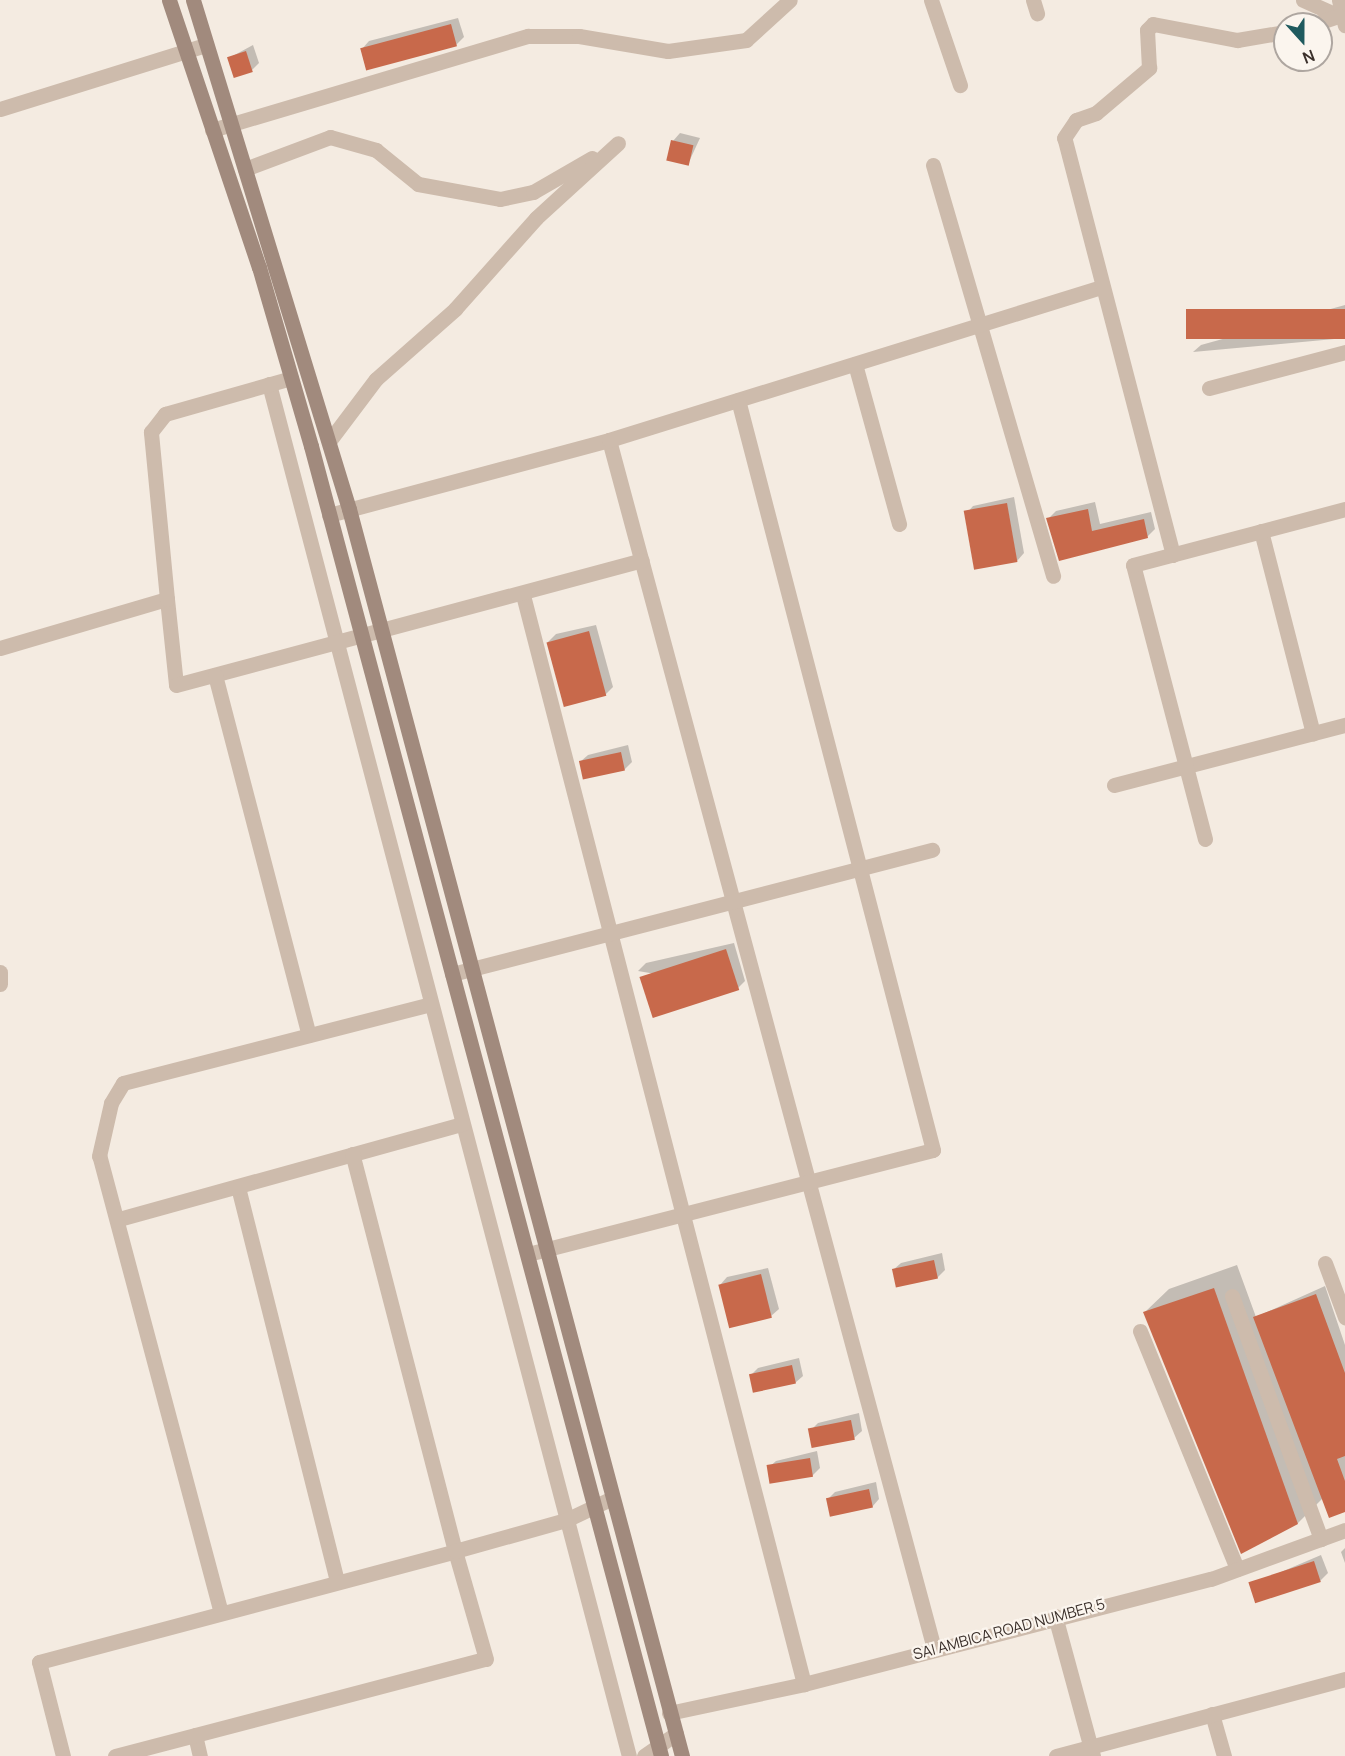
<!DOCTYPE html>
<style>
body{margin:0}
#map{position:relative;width:1345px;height:1756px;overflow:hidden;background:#f4ebe1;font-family:Manrope,sans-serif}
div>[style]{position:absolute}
.shadow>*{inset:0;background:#0003}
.building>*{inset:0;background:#c8694b;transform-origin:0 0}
.street>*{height:15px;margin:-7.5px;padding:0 7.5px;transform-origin:7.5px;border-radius:7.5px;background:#cdbbac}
.secondary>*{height:15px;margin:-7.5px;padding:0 7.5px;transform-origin:7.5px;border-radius:7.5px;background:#a18a7d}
span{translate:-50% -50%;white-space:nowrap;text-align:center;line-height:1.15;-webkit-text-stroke:4.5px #fbf5ee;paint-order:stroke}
.street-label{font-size:15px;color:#3b302b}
.north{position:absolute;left:1273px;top:12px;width:60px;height:60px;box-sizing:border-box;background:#fbf5ee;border:2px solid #aea6a0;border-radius:50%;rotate:159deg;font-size:16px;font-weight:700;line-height:24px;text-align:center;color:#3b302b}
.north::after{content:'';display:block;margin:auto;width:21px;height:27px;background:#1f5a5e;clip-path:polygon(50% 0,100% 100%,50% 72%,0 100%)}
</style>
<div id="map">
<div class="shadow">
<i style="clip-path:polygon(458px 18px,464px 37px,456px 45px,362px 49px,369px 41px)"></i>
<i style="clip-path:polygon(253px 45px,259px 63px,252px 70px,229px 58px)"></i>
<i style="clip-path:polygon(680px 133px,700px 138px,688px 164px,673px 141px)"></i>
<i style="clip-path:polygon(1345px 305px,1345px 338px,1193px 352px,1201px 345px)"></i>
<i style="clip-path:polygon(1014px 497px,1024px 553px,1017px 561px,966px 514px,973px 506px)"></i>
<i style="clip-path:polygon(1095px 502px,1100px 524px,1151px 512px,1155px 529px,1147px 537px,1060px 559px,1048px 519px,1056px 511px)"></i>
<i style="clip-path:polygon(596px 625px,613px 687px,606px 694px,565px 704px,548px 642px,556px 634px)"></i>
<i style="clip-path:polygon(628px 745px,632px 762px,624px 770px,580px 762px,588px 755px)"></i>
<i style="clip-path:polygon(734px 943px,745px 981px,738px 988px,638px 971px,646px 963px)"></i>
<i style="clip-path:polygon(942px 1253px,945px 1270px,937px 1278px,893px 1270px,901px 1263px)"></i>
<i style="clip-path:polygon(1237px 1265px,1256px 1317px,1325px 1286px,1345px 1345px,1345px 1511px,1323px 1498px,1298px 1523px,1242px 1551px,1145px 1312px,1169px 1289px)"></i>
<i style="clip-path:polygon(768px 1268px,779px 1309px,771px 1316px,720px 1285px,727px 1277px)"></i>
<i style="clip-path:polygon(799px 1358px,803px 1376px,795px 1383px,751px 1375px,758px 1368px)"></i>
<i style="clip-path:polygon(859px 1413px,862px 1431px,854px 1438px,810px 1431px,818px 1423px)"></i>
<i style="clip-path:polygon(817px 1451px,820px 1468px,812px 1476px,768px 1468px,776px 1461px)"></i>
<i style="clip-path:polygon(876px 1482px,879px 1499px,872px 1507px,828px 1499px,835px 1492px)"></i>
<i style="clip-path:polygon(1345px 1548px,1345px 1563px,1341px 1552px)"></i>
<i style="clip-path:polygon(1321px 1555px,1328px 1573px,1320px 1581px,1251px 1585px)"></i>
</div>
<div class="building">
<i style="left:451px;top:24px;width:23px;height:94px;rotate:75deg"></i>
<i style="left:246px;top:51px;width:22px;height:20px;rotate:72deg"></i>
<i style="left:671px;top:140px;width:23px;height:21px;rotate:13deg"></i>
<i style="left:1345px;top:309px;width:30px;height:159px;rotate:90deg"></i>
<i style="left:1007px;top:503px;width:60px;height:44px;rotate:80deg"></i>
<i style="clip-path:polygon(1088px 509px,1092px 531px,1144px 519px,1148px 538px,1059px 561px,1046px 518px)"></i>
<i style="left:589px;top:631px;width:67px;height:44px;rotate:75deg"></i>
<i style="left:621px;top:752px;width:19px;height:43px;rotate:78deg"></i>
<i style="left:726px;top:949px;width:43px;height:91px;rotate:72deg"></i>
<i style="left:934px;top:1260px;width:19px;height:43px;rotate:78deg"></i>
<i style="left:761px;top:1274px;width:45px;height:44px;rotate:76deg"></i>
<i style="clip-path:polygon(1214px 1288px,1298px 1524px,1241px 1554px,1143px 1312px)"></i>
<i style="clip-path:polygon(1316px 1294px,1345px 1373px,1345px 1456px,1337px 1459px,1345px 1481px,1345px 1512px,1329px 1518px,1253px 1317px)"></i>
<i style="left:792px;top:1365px;width:19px;height:44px;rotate:78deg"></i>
<i style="left:851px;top:1420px;width:20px;height:44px;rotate:79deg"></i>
<i style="left:810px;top:1458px;width:19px;height:44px;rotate:81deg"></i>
<i style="left:869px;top:1489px;width:19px;height:44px;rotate:78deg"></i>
<i style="left:1314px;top:1561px;width:22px;height:69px;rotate:72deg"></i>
</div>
<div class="street">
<i style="left:931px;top:0;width:90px;rotate:71.2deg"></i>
<i style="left:1033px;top:0;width:14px;rotate:73deg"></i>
<i style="left:1303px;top:0;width:39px;rotate:24deg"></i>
<i style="left:1339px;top:0;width:26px;rotate:77deg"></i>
<i style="left:1314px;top:24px;width:26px;rotate:-18deg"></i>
<i style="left:0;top:109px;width:216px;rotate:-17.3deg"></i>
<i style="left:212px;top:130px;width:330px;rotate:-16.6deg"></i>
<i style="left:528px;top:36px;width:51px"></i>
<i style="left:579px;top:36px;width:90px;rotate:9.6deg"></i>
<i style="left:668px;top:51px;width:79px;rotate:-8deg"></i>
<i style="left:746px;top:40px;width:59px;rotate:-42.3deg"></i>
<i style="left:933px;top:165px;width:428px;rotate:73.7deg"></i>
<i style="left:245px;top:169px;width:91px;rotate:-20.6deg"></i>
<i style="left:330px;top:137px;width:48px;rotate:15.8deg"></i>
<i style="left:376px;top:150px;width:54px;rotate:39deg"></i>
<i style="left:418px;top:184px;width:83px;rotate:10.4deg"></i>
<i style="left:500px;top:199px;width:34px;rotate:-12deg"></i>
<i style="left:533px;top:192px;width:68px;rotate:-30deg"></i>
<i style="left:855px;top:364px;width:166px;rotate:74.6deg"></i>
<i style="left:269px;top:384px;width:1418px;rotate:75.3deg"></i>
<i style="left:1209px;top:388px;width:141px;rotate:-14.8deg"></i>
<i style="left:330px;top:440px;width:76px;rotate:-53deg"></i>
<i style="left:376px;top:379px;width:106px;rotate:-41.5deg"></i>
<i style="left:455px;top:309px;width:122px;rotate:-48.3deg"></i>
<i style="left:536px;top:218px;width:111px;rotate:-42.4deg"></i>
<i style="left:609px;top:440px;width:1252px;rotate:74.95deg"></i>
<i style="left:329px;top:515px;width:290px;rotate:-15deg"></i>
<i style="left:609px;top:440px;width:515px;rotate:-17.27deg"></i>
<i style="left:1261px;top:531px;width:209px;rotate:75.6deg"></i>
<i style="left:1173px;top:555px;width:431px;rotate:-104.6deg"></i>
<i style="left:1064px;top:138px;width:22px;rotate:-56deg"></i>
<i style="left:1076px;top:120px;width:21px;rotate:-19deg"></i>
<i style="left:1096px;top:113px;width:70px;rotate:-40.3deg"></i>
<i style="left:1149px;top:68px;width:38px;rotate:-93deg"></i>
<i style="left:1147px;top:30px;width:8px;rotate:-45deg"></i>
<i style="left:1153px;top:24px;width:86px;rotate:10.8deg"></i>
<i style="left:1237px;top:40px;width:49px;rotate:-9.5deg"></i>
<i style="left:523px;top:595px;width:1125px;rotate:75.53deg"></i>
<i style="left:167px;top:599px;width:86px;rotate:84deg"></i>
<i style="left:176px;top:685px;width:482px;rotate:-15deg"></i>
<i style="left:0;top:648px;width:174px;rotate:-16.4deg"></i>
<i style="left:167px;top:599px;width:168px;rotate:-95.5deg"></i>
<i style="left:151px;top:432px;width:23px;rotate:-52deg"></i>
<i style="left:165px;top:414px;width:131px;rotate:-15.9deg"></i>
<i style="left:215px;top:675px;width:372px;rotate:75.4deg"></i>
<i style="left:1114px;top:785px;width:239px;rotate:-14.6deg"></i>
<i style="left:1205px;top:839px;width:283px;rotate:-104.7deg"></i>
<i style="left:1133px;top:565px;width:219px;rotate:-14.8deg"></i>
<i style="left:0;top:972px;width:12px;rotate:90deg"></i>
<i style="left:452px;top:974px;width:496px;rotate:-14.5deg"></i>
<i style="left:238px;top:1187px;width:407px;rotate:75.9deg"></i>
<i style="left:119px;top:1219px;width:356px;rotate:-15.5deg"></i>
<i style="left:528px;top:1254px;width:418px;rotate:-14.4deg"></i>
<i style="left:933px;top:1150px;width:775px;rotate:-104.57deg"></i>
<i style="left:1325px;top:1263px;width:58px;rotate:69.7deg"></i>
<i style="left:1232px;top:1296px;width:259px;rotate:69.9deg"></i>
<i style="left:1140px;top:1331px;width:257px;rotate:67.8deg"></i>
<i style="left:221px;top:1613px;width:473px;rotate:-104.9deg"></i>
<i style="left:99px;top:1156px;width:54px;rotate:-77.2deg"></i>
<i style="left:111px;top:1103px;width:23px;rotate:-59deg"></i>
<i style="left:123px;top:1083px;width:317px;rotate:-14.4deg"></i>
<i style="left:1055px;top:1616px;width:145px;rotate:74.8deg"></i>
<i style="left:669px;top:1713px;width:138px;rotate:-12.1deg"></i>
<i style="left:804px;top:1684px;width:420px;rotate:-14.5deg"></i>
<i style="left:1211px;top:1579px;width:143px;rotate:-20.1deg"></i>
<i style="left:1212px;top:1714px;width:44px;rotate:74.1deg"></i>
<i style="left:195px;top:1735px;width:22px;rotate:77deg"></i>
<i style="left:63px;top:1756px;width:97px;rotate:-104.3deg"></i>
<i style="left:39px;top:1662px;width:431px;rotate:-14.9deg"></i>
<i style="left:455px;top:1551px;width:410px;rotate:-104.5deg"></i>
<i style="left:115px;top:1756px;width:383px;rotate:-14.7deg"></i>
<i style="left:486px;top:1659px;width:112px;rotate:-106deg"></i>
<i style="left:455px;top:1551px;width:115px;rotate:-15.6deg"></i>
<i style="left:566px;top:1520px;width:49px;rotate:-25.5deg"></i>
<i style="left:644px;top:1756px;width:39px;rotate:-35deg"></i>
<i style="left:1056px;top:1756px;width:299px;rotate:-14.9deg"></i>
</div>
<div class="secondary">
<i style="left:169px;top:0;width:282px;rotate:71.4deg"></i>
<i style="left:259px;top:267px;width:186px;rotate:73.8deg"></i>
<i style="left:311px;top:446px;width:1356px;rotate:75.04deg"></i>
<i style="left:193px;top:0;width:532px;rotate:72.96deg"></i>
<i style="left:349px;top:509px;width:1291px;rotate:75.05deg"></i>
</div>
<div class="street-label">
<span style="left:1009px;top:1629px;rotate:-15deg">SAI AMBICA ROAD NUMBER 5</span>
</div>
<div class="north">N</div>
</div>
